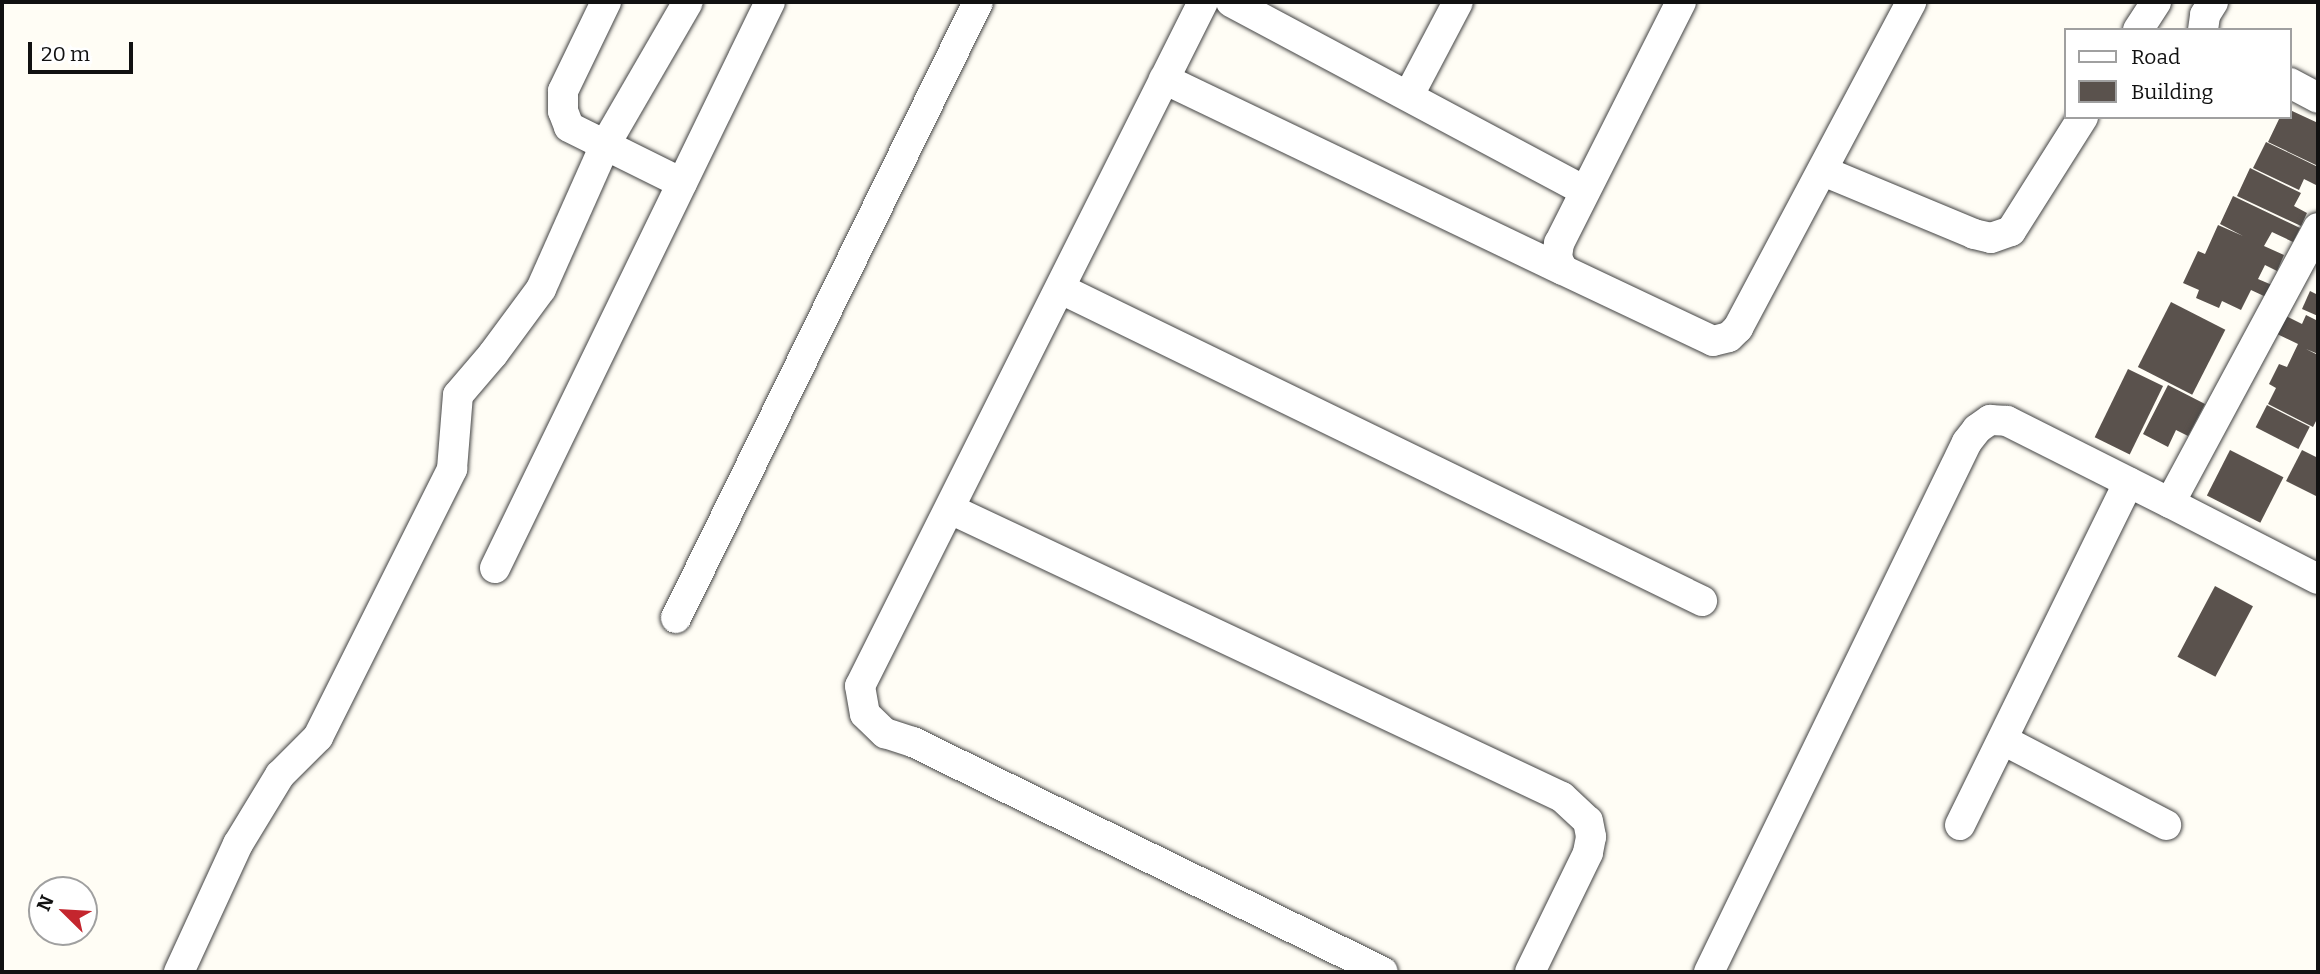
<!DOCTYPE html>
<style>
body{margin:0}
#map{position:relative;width:2320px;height:974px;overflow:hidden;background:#fffdf5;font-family:Bitter,serif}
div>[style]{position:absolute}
.building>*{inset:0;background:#5a524d;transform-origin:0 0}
.roads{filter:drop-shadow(0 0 2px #444) drop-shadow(0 0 2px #444)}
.street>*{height:30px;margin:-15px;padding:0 15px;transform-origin:15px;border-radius:15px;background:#fff}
span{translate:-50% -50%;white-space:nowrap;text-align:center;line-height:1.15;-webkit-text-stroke:7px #fff;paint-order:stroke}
.frame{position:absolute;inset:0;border:4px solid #111;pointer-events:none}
.legend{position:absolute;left:2064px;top:28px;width:228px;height:91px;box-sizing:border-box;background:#fff;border:2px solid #a0a0a0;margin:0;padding:9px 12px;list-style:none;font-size:21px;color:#111}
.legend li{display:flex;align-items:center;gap:14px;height:35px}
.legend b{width:35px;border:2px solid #a0a0a0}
.north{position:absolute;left:28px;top:876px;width:70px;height:70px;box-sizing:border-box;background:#fff;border:2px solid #a0a0a0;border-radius:50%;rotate:294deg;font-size:19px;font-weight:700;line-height:28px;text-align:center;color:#111}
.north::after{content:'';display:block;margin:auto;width:24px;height:32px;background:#c4262e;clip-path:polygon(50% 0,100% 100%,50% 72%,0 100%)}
.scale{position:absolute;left:28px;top:42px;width:105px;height:32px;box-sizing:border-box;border:4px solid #111;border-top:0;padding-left:9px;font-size:21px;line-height:24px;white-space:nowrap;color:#111;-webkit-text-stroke:5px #fff;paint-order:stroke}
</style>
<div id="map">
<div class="building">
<i style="clip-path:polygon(2290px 110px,2318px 123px,2318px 166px,2268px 142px,2280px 117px,2290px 117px)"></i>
<i style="clip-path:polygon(2266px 142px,2318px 167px,2318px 186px,2304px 179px,2299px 190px,2253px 168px)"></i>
<i style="clip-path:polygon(2250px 168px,2301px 193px,2294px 206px,2307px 213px,2301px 226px,2237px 196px)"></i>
<i style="clip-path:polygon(2233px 196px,2300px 228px,2293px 242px,2272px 232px,2264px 246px,2284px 255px,2277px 271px,2265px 265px,2258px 279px,2272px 285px,2266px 297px,2251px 290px,2241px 310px,2222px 301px,2219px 308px,2196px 298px,2199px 290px,2183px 283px,2198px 251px,2205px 254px,2218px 225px,2243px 236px,2220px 224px)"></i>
<i style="clip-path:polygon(2310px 291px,2318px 295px,2318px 316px,2302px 309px)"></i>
<i style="left:2171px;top:302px;width:61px;height:73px;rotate:27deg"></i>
<i style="clip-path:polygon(2284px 315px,2302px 324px,2306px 315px,2318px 321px,2318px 354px,2306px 349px,2318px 355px,2318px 417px,2313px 427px,2268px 404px,2276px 388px,2269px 384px,2279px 364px,2287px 367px,2298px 344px,2275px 333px)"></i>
<i style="left:2128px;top:369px;width:39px;height:76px;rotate:26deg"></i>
<i style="clip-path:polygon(2168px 385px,2205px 404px,2188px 436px,2176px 430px,2168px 447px,2143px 434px)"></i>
<i style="left:2267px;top:405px;width:48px;height:25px;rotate:27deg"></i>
<i style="left:2230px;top:450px;width:60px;height:51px;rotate:27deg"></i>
<i style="clip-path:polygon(2302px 450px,2318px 458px,2318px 497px,2286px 481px)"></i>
<i style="left:2215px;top:586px;width:43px;height:80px;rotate:28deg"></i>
</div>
<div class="roads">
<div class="street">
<i style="left:606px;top:2px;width:99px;rotate:115.8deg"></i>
<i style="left:563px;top:91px;width:20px;rotate:90deg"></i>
<i style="left:563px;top:111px;width:17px;rotate:69deg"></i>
<i style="left:569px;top:127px;width:126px;rotate:26.4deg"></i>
<i style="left:1203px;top:2px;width:765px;rotate:116.63deg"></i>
<i style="left:860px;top:686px;width:28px;rotate:80deg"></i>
<i style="left:865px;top:714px;width:28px;rotate:44deg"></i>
<i style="left:885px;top:733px;width:29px;rotate:18deg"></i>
<i style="left:913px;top:742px;width:523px;rotate:26.08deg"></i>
<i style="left:1231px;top:2px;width:401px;rotate:28.1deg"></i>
<i style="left:1681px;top:2px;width:270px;rotate:116.8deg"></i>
<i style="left:1559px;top:243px;width:15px;rotate:98deg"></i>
<i style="left:1557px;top:258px;width:13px;rotate:63deg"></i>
<i style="left:1563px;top:270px;width:166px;rotate:25.3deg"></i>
<i style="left:1713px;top:341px;width:16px;rotate:-14deg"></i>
<i style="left:1729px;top:337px;width:13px;rotate:-45deg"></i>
<i style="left:1738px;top:328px;width:369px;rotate:-62deg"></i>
<i style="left:2138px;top:30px;width:33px;rotate:-57deg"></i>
<i style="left:2203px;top:30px;width:15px;rotate:-82deg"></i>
<i style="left:2205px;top:15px;width:15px;rotate:-58deg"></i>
<i style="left:1164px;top:79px;width:442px;rotate:25.6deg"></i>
<i style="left:2290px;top:83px;width:32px;rotate:28deg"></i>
<i style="left:1409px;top:95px;width:105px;rotate:-62.2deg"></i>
<i style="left:1823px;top:171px;width:164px;rotate:22.6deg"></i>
<i style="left:1974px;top:234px;width:17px;rotate:13deg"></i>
<i style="left:1991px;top:238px;width:21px;rotate:-19deg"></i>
<i style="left:2011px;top:231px;width:135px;rotate:-57.7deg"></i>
<i style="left:2318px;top:228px;width:312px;rotate:118.3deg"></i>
<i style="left:2170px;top:503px;width:166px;rotate:27.2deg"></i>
<i style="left:1061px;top:289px;width:713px;rotate:25.95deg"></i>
<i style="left:950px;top:509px;width:676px;rotate:25.2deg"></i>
<i style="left:1562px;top:797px;width:35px;rotate:43deg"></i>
<i style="left:1588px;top:821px;width:16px;rotate:79deg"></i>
<i style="left:1591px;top:837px;width:16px;rotate:101deg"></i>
<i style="left:1588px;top:853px;width:132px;rotate:116deg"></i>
<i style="left:495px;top:568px;width:629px;rotate:-64.09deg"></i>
<i style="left:676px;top:618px;width:686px;rotate:-63.88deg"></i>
<i style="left:2003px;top:740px;width:184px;rotate:27.5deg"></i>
<i style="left:1960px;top:825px;width:382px;rotate:-63.8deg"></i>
<i style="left:179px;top:972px;width:141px;rotate:-65.3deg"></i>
<i style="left:238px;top:844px;width:81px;rotate:-58.7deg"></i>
<i style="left:280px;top:775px;width:54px;rotate:-45deg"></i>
<i style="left:318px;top:737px;width:300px;rotate:-63.4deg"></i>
<i style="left:452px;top:469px;width:74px;rotate:-85.4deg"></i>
<i style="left:458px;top:395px;width:54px;rotate:-49.5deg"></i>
<i style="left:493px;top:354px;width:81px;rotate:-53.6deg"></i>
<i style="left:541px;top:289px;width:158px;rotate:-66deg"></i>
<i style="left:605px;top:145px;width:165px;rotate:-59.9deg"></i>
<i style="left:1709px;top:972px;width:589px;rotate:-64.04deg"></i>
<i style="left:1967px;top:442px;width:16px;rotate:-52deg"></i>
<i style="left:1977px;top:429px;width:16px;rotate:-35deg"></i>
<i style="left:1990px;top:420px;width:17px;rotate:3deg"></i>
<i style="left:2007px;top:421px;width:182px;rotate:26.7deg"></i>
</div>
</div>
<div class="frame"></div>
<ul class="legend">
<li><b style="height:9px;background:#fff"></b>Road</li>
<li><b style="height:19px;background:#5a524d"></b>Building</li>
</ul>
<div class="north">N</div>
<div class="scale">20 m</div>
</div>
